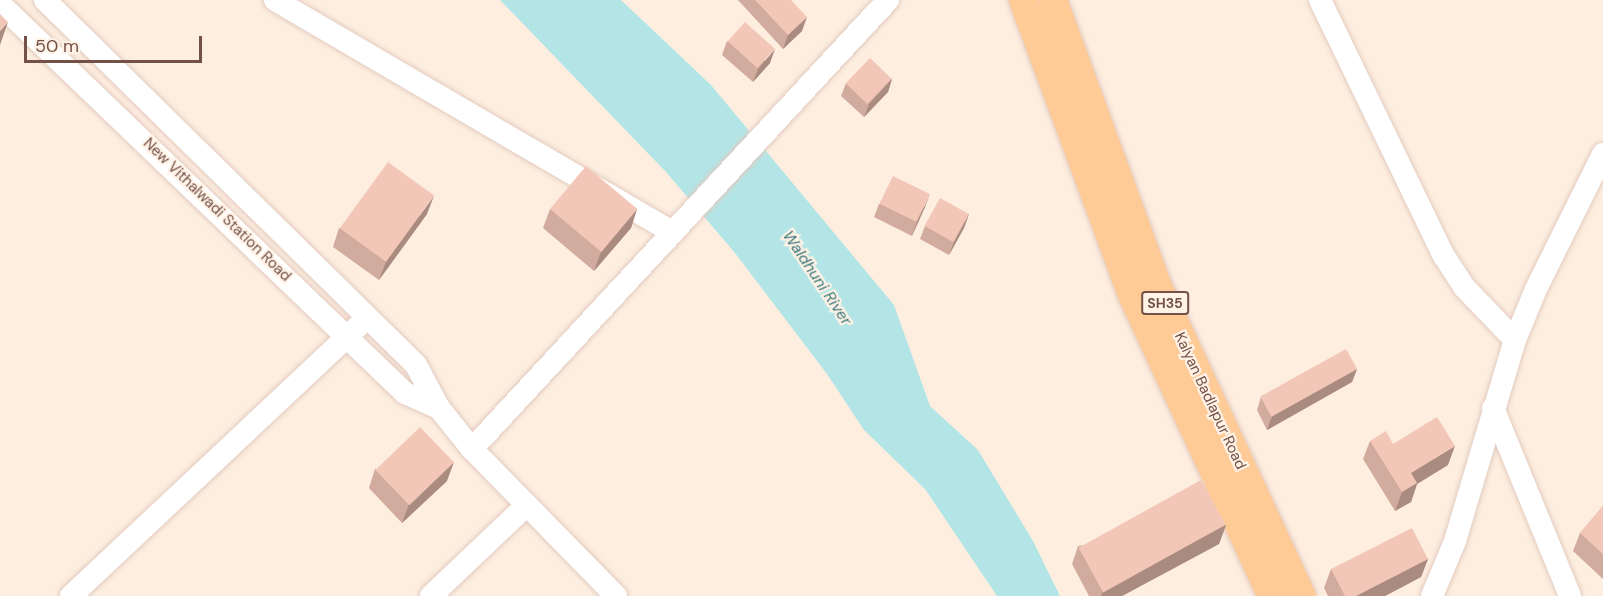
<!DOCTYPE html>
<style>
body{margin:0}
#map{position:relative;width:1603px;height:596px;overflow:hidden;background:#fdeee0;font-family:"DM Sans",sans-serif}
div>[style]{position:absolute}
.water>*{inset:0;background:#b4e5e6}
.roads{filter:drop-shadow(0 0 2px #e3cbbf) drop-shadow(0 0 2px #e3cbbf)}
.minor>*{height:22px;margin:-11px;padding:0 11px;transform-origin:11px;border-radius:11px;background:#fff}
.major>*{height:28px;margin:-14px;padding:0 14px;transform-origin:14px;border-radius:14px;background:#feca96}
.wall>*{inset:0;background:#d1ab9d}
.shaded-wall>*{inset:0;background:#aa8b80}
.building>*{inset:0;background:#f3c7b7;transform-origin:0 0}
span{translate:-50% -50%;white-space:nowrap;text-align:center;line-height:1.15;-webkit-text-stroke:4.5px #fff2e6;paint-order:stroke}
.shield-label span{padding:2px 4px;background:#fff2e6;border:2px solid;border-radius:4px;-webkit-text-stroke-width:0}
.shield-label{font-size:14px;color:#745147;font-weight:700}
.street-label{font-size:15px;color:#745147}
.water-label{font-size:16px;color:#3a787a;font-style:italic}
.scale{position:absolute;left:24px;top:36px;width:178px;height:27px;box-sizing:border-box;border:3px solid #745147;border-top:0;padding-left:8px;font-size:18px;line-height:21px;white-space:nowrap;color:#745147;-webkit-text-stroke:4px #fff2e6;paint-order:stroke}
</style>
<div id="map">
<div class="water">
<i style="clip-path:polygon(500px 0,621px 0,711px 85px,894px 305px,930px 406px,978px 450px,1033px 541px,1060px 596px,997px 596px,925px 489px,864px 430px,827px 374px,735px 253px,666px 172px)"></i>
</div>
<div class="roads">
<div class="minor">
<i style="left:45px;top:0;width:520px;rotate:44.53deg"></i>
<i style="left:416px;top:365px;width:49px;rotate:61.9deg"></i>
<i style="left:439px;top:408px;width:53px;rotate:51.2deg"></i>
<i style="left:472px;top:449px;width:206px;rotate:45.6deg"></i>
<i style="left:275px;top:0;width:461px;rotate:30.3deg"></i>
<i style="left:1320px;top:0;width:284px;rotate:64.2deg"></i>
<i style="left:1444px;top:256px;width:38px;rotate:57deg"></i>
<i style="left:1465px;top:288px;width:72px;rotate:46.1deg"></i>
<i style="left:0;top:4px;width:562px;rotate:43.85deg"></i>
<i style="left:405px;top:393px;width:37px;rotate:24deg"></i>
<i style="left:1493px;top:408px;width:203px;rotate:67.7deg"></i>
<i style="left:472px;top:449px;width:612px;rotate:-47.18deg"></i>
<i style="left:71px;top:596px;width:395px;rotate:-43.2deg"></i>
<i style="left:431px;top:596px;width:132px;rotate:-43.5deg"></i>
<i style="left:1432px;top:596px;width:60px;rotate:-67.3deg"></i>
<i style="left:1455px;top:541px;width:210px;rotate:-73.4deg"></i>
<i style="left:1515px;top:340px;width:55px;rotate:-67.6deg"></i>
<i style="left:1536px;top:289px;width:151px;rotate:-63.6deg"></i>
</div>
<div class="major">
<i style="left:1023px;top:0;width:317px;rotate:69.7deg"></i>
<i style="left:1133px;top:297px;width:330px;rotate:65.1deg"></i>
<i style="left:1053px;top:0;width:300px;rotate:69.9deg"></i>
<i style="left:1156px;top:282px;width:346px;rotate:65.1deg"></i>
</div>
</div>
<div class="wall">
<i style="clip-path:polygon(738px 0,791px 0,802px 31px,783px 49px)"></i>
<i style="clip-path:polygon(727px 41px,770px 63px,753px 82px,722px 55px)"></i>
<i style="clip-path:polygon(892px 79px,888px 92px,864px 117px,841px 96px,846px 83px)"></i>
<i style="clip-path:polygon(879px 204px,925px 207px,912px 236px,874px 217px)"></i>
<i style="clip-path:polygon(550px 209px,637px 209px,631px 228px,594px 271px,543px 228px)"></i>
<i style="clip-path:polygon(427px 214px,379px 280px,333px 247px,339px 228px)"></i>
<i style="clip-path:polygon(969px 214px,964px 228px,949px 255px,920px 239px,925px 226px)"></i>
<i style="clip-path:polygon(1357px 369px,1352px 382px,1267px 430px,1257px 410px,1261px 397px)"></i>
<i style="clip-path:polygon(1370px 441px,1393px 444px,1448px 465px,1417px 484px,1411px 502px,1395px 511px,1363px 459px)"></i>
<i style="clip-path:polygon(375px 469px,447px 481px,402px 523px,369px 488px)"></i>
<i style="clip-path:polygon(1603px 506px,1603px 579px,1573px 551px,1580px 533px)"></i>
<i style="clip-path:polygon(1226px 525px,1219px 544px,1122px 596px,1089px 596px,1072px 564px,1078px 546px)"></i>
<i style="clip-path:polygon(1428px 559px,1421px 577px,1385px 596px,1328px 596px,1324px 588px,1331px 569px)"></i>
</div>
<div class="shaded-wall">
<i style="clip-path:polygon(807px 17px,802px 31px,783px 49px,788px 35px)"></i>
<i style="clip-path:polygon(8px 22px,0 45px,0 31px)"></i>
<i style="clip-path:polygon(775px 49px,770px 63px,753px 82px,758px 69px)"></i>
<i style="clip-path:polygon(892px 79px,888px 92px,864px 117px,869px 104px)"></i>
<i style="clip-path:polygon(930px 194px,925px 207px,912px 236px,917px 222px)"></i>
<i style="clip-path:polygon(434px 196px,427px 214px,379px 280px,386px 262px)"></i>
<i style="clip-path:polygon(637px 209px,631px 228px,594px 271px,601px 252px)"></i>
<i style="clip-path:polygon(969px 214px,964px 228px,949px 255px,954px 242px)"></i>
<i style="clip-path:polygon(1357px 369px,1352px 382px,1267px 430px,1272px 416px)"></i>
<i style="clip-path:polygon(1455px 446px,1448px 465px,1417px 484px,1411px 502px,1395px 511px,1402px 492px,1411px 473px)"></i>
<i style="clip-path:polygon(454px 462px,447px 481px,402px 523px,409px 504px)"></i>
<i style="clip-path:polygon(1226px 525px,1219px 544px,1122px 596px,1101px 596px,1103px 591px)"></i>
<i style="clip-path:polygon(1428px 559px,1421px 577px,1385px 596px,1356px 596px)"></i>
</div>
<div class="building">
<i style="clip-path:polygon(755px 0,791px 0,807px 17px,788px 35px)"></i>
<i style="clip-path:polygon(0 14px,8px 22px,0 31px)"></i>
<i style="left:745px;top:22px;width:40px;height:26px;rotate:42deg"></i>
<i style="left:870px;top:58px;width:30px;height:35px;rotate:44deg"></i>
<i style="left:388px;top:162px;width:57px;height:82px;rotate:36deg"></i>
<i style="left:586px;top:166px;width:67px;height:56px;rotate:40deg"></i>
<i style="left:893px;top:176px;width:41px;height:31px;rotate:26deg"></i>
<i style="left:940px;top:198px;width:33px;height:32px;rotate:29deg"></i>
<i style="left:1346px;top:349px;width:23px;height:98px;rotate:61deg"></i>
<i style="clip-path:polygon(1437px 417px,1455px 446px,1411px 473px,1417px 483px,1402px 492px,1370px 441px,1386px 431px,1393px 444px)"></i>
<i style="left:420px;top:427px;width:49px;height:62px;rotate:46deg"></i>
<i style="left:1201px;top:480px;width:51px;height:140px;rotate:61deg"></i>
<i style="clip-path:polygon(1603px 506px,1603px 554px,1580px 533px)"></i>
<i style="clip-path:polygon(1412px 528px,1428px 559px,1356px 596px,1345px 596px,1331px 569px)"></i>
</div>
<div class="shield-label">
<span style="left:1165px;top:303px">SH35</span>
</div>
<div class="street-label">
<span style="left:217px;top:210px;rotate:44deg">New Vithalwadi Station Road</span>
<span style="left:1210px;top:401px;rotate:65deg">Kalyan Badlapur Road</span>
</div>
<div class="water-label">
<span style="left:817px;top:278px;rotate:56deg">Waldhuni River</span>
</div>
<div class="scale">50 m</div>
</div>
